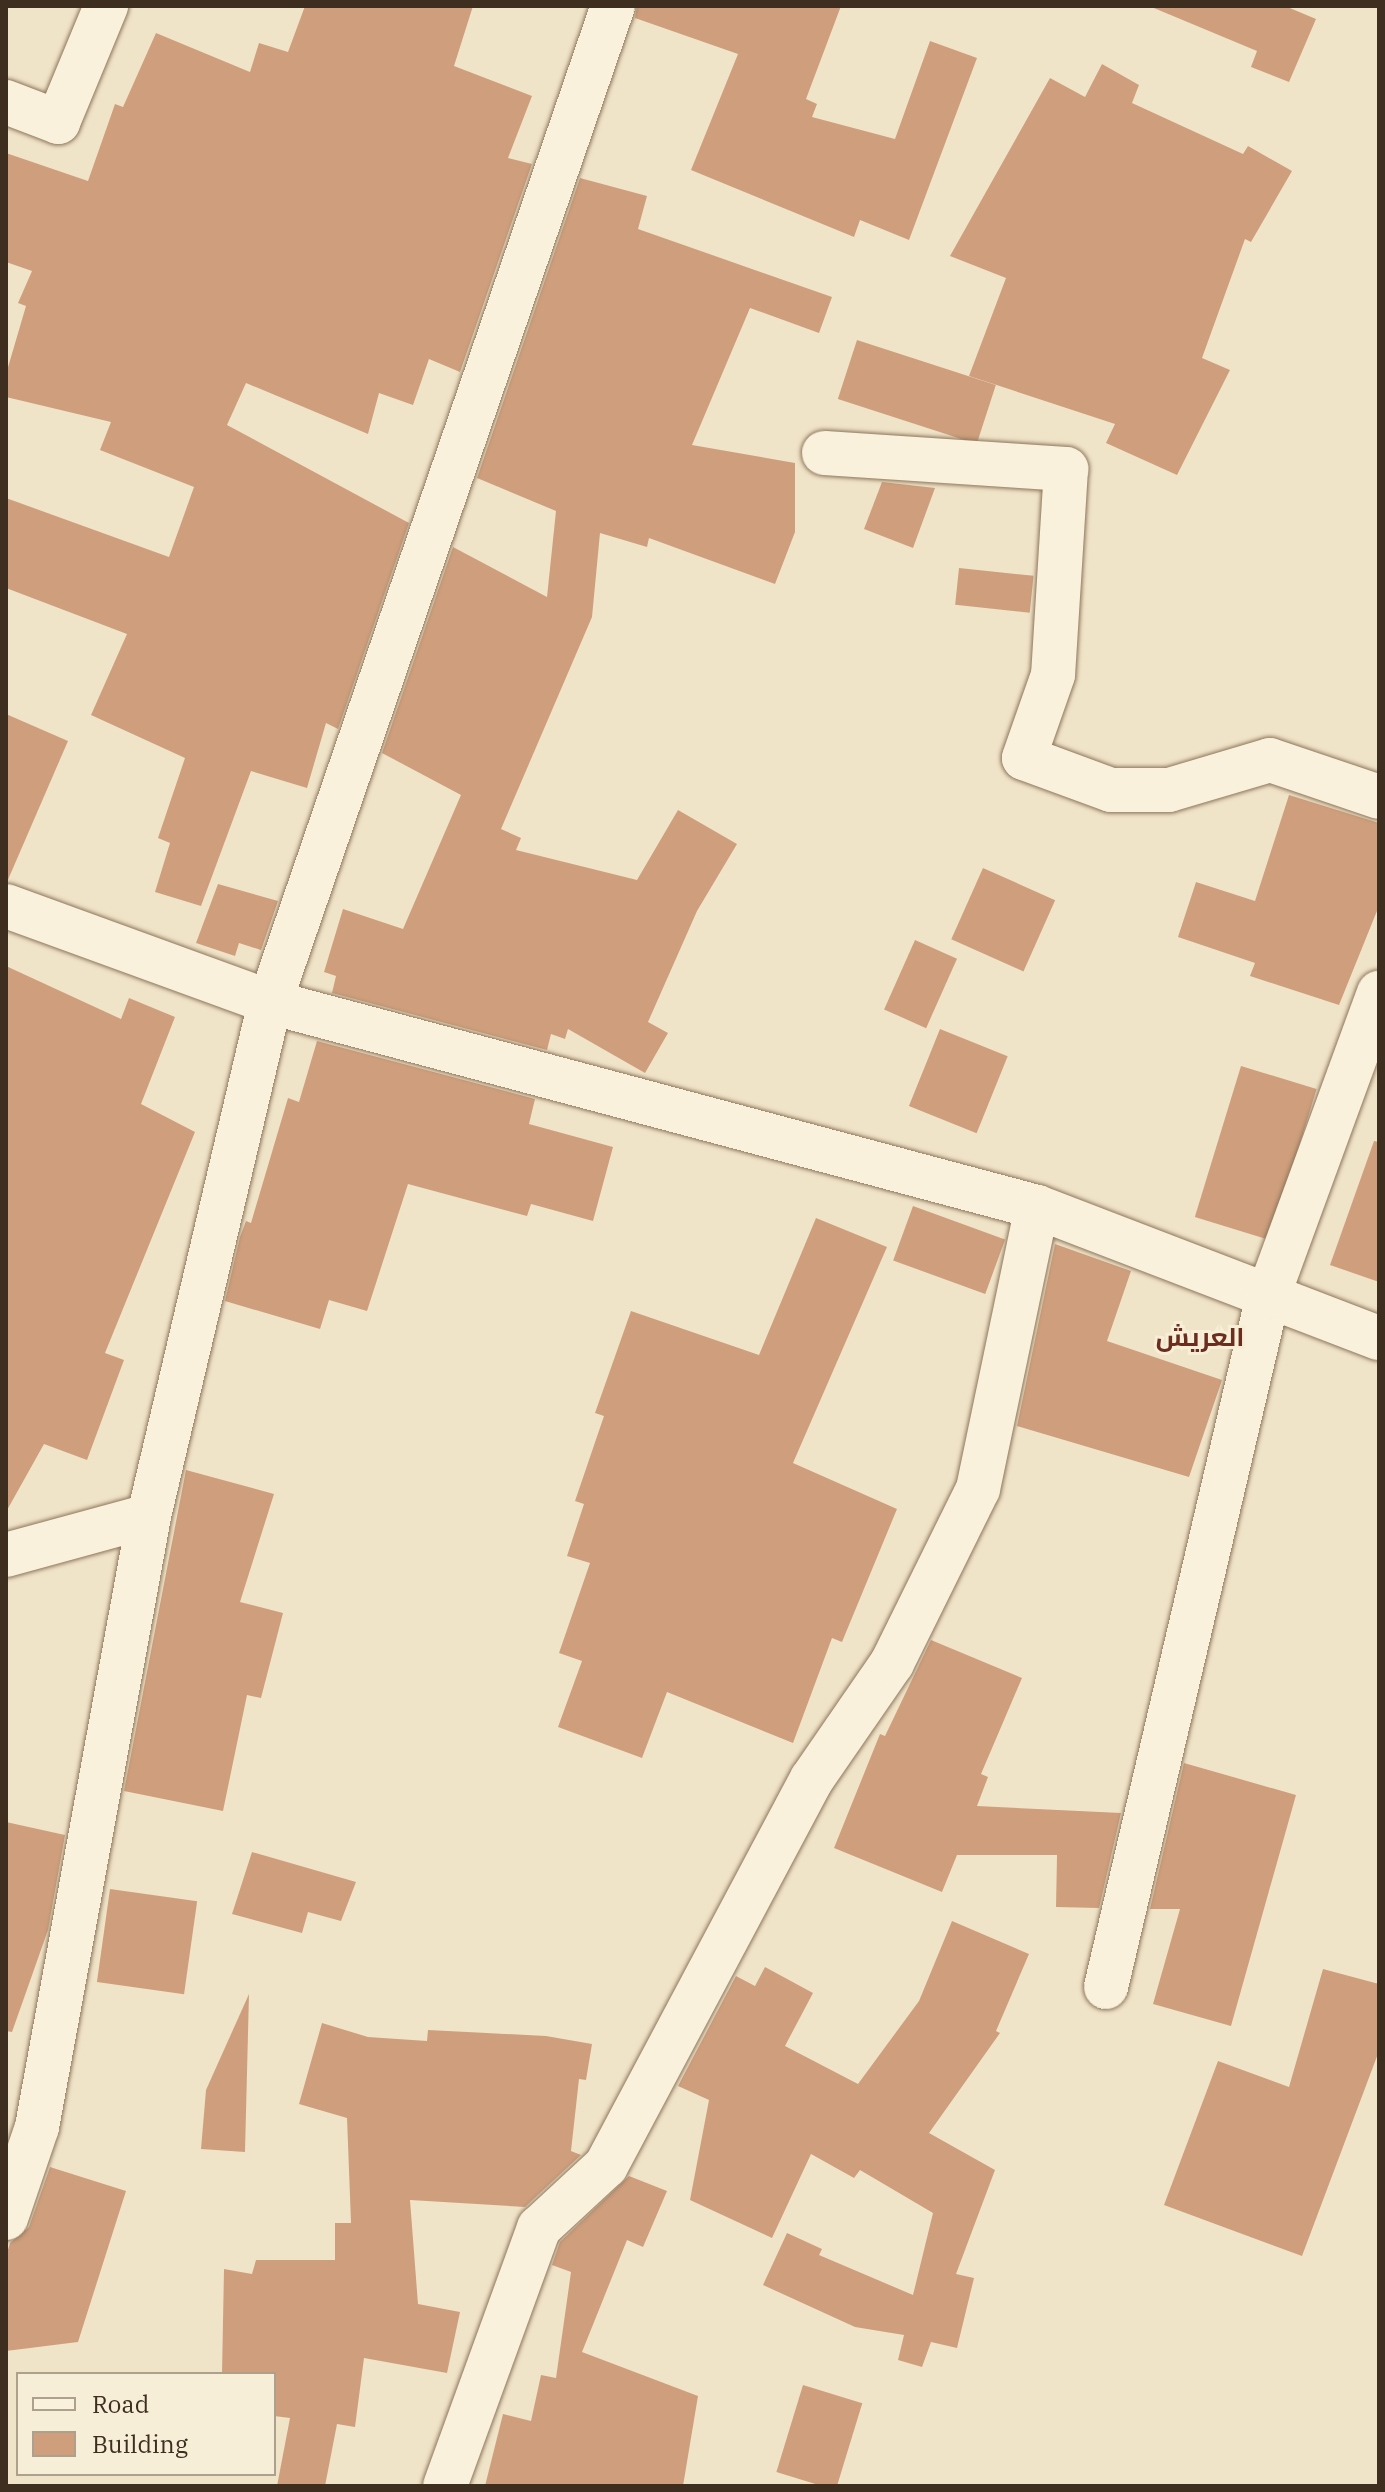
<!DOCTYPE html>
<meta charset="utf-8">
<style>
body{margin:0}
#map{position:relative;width:1385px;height:2492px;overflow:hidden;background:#f0e4c8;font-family:"IBM Plex Serif",Cairo,serif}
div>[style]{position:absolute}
.building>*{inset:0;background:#cf9f7d;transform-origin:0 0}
.roads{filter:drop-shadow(0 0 2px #8d765c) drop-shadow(0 0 2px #8d765c)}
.minor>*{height:44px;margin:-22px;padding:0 22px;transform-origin:22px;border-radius:22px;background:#faf1dc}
span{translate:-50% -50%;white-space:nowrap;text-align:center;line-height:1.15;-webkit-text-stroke:6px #f7eed8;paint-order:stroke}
.neighbourhood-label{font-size:26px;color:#6b2e1e;font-weight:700}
.frame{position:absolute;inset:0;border:8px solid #3d2e20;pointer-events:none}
.legend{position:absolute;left:16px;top:2372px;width:260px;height:104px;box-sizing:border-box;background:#f7eed8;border:2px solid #ada18e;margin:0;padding:10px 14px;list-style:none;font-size:24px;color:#3d2e20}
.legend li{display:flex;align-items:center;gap:16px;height:40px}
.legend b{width:40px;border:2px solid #ada18e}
</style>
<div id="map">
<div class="building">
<i style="clip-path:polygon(305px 6px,473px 6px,454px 66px,532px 96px,508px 158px,532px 164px,460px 372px,429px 359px,413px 405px,379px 393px,368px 434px,246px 383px,227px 425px,409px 523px,338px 729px,326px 723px,307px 788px,251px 771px,201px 906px,155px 892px,170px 843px,158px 838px,185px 758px,91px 715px,127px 634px,6px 588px,6px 498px,169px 557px,194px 487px,100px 450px,111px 422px,6px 397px,6px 374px,26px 306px,18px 303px,32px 271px,6px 262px,6px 153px,88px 181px,115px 104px,123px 107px,156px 33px,250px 72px,259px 43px,288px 52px)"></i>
<i style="clip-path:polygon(637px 6px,841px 6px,806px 99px,817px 104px,812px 117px,895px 139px,930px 41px,977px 58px,909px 240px,860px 220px,854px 237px,691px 170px,738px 54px,635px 18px)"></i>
<i style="clip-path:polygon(1149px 6px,1285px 6px,1316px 19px,1289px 82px,1251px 67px,1257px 51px)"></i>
<i style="clip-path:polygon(1102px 64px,1139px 85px,1132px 103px,1243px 154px,1248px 146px,1292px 171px,1251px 242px,1245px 239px,1202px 358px,1230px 370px,1177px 475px,1106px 443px,1115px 424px,969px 376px,1006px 278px,950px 256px,1050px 78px,1085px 97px)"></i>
<i style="clip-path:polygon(580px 178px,647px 196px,638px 229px,832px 297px,819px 333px,750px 308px,692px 445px,795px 463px,795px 532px,775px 584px,649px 538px,647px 547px,600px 533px,592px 617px,501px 829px,521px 838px,516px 850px,637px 880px,678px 810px,737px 844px,697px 911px,648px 1022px,668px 1033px,645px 1073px,568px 1029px,565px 1039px,551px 1034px,547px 1050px,332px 993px,336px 976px,324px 972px,343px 909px,403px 929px,461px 795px,382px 753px,453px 547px,547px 597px,556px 511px,477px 478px)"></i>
<i style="left:857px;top:340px;width:146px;height:62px;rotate:18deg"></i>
<i style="clip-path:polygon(882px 482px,935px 488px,913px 548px,864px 529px)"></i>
<i style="left:959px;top:568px;width:75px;height:37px;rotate:6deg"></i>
<i style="clip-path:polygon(6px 714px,68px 741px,7px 882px,6px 882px)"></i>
<i style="clip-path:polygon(1289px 795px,1379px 823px,1379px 906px,1339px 1005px,1250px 976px,1255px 963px,1178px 937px,1196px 882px,1255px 901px)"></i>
<i style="left:983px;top:868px;width:79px;height:78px;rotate:24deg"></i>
<i style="clip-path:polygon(218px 884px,278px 901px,261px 950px,239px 943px,235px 956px,196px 943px)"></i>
<i style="left:915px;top:940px;width:46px;height:76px;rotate:24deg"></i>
<i style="clip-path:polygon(6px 966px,121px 1019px,129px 998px,175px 1017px,141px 1104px,195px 1132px,105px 1353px,124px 1360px,87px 1460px,44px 1444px,6px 1512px)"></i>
<i style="left:940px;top:1029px;width:73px;height:83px;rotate:22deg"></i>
<i style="clip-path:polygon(317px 1041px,535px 1099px,529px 1124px,613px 1147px,593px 1221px,531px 1204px,527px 1216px,408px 1184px,367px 1311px,329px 1300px,320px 1329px,225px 1301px,240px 1237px,246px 1221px,251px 1223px,288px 1098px,299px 1102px)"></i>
<i style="left:1241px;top:1066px;width:79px;height:158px;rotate:17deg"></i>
<i style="clip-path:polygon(1374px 1141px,1379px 1142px,1379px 1282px,1330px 1265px)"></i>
<i style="left:913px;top:1206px;width:98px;height:58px;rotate:20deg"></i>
<i style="clip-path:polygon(816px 1218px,887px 1247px,793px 1463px,897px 1509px,842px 1642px,832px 1638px,793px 1743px,667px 1692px,642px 1758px,558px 1727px,582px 1661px,559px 1653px,590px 1563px,567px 1556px,584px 1504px,575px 1501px,604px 1416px,595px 1413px,631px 1311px,759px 1355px)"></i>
<i style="clip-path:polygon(1055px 1244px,1131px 1271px,1107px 1341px,1222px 1380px,1189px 1477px,1017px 1426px)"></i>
<i style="clip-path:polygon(186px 1470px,274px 1494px,240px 1602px,283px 1613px,261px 1698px,247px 1695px,223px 1811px,124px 1791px)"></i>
<i style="clip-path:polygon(931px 1640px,1022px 1678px,981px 1774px,988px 1777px,977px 1806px,1121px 1813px,1099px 1908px,1056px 1907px,1057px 1855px,957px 1855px,942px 1892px,834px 1848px,880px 1734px,885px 1736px)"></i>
<i style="clip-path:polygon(1184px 1763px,1296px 1795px,1231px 2026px,1153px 2004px,1180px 1909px,1150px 1909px)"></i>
<i style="clip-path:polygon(6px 1822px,65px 1835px,48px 1930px,12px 2032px,6px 2031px)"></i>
<i style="clip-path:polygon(252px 1852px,356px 1882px,341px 1921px,308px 1912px,302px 1933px,232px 1914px)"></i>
<i style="left:110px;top:1889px;width:88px;height:94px;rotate:8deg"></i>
<i style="clip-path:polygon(952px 1921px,1029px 1954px,996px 2031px,1000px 2033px,929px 2133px,995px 2170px,956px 2274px,974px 2278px,957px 2348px,931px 2342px,922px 2367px,898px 2360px,904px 2335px,855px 2327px,763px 2285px,787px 2233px,822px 2249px,819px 2255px,913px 2295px,933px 2213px,860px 2170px,854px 2178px,811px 2154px,772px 2238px,690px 2200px,709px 2100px,678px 2086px,736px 1976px,755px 1986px,765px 1967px,813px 1993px,785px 2046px,858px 2084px,919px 2001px)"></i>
<i style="clip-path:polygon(1323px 1969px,1379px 1984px,1379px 2051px,1302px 2256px,1164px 2205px,1218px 2061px,1289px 2087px)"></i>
<i style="clip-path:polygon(249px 1994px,245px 2152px,201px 2149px,206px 2090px)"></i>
<i style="clip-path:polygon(322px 2023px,368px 2037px,427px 2041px,428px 2030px,546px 2036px,592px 2044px,586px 2080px,579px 2079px,571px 2151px,581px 2155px,525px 2207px,410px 2200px,418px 2304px,460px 2312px,447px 2373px,364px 2358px,355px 2427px,337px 2424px,325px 2486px,277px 2486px,290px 2418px,274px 2416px,274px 2374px,222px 2374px,224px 2269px,252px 2274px,256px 2260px,335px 2260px,335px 2223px,351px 2223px,347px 2118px,299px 2104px)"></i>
<i style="clip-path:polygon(50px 2167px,126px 2191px,78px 2342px,6px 2351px,6px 2256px,10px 2243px,29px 2227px)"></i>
<i style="clip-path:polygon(629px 2176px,667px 2191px,643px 2247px,627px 2240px,582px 2352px,698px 2396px,683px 2486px,485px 2486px,503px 2414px,531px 2421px,541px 2375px,556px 2378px,571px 2272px,552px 2265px,560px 2242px)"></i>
<i style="left:803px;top:2385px;width:62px;height:91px;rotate:17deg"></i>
</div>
<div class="roads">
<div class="minor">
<i style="left:6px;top:102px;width:56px;rotate:21deg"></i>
<i style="left:58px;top:122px;width:126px;rotate:-67.5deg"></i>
<i style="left:824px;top:453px;width:243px;rotate:3.8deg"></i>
<i style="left:1066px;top:469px;width:206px;rotate:93.6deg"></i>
<i style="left:1053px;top:675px;width:88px;rotate:109.3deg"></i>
<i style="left:1024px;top:758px;width:93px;rotate:20.2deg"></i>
<i style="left:1111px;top:790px;width:58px"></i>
<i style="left:1169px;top:790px;width:105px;rotate:-16.5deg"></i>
<i style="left:1270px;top:760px;width:115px;rotate:18.7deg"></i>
<i style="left:6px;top:906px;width:281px;rotate:20deg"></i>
<i style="left:270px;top:1002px;width:794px;rotate:14.96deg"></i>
<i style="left:1037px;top:1207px;width:366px;rotate:21deg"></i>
<i style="left:6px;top:1555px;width:148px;rotate:-15.3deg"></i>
<i style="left:149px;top:1516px;width:528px;rotate:-76.75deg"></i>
<i style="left:270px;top:1002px;width:1053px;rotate:-71deg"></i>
<i style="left:1106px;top:1987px;width:710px;rotate:-76.81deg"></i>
<i style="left:1268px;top:1296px;width:323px;rotate:-69.9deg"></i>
<i style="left:6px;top:2218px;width:96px;rotate:-71.2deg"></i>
<i style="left:37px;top:2127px;width:621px;rotate:-79.61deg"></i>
<i style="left:445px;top:2486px;width:275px;rotate:-70deg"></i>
<i style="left:539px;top:2228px;width:91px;rotate:-42.8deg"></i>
<i style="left:606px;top:2166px;width:438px;rotate:-62deg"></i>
<i style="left:812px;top:1779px;width:141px;rotate:-55.4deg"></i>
<i style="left:892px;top:1663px;width:194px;rotate:-63.7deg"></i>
<i style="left:978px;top:1489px;width:288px;rotate:-78.2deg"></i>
</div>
</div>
<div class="neighbourhood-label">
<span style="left:1200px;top:1337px">العريش</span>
</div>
<div class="frame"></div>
<ul class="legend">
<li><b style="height:10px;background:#faf1dc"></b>Road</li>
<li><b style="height:22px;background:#cf9f7d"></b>Building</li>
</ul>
</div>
